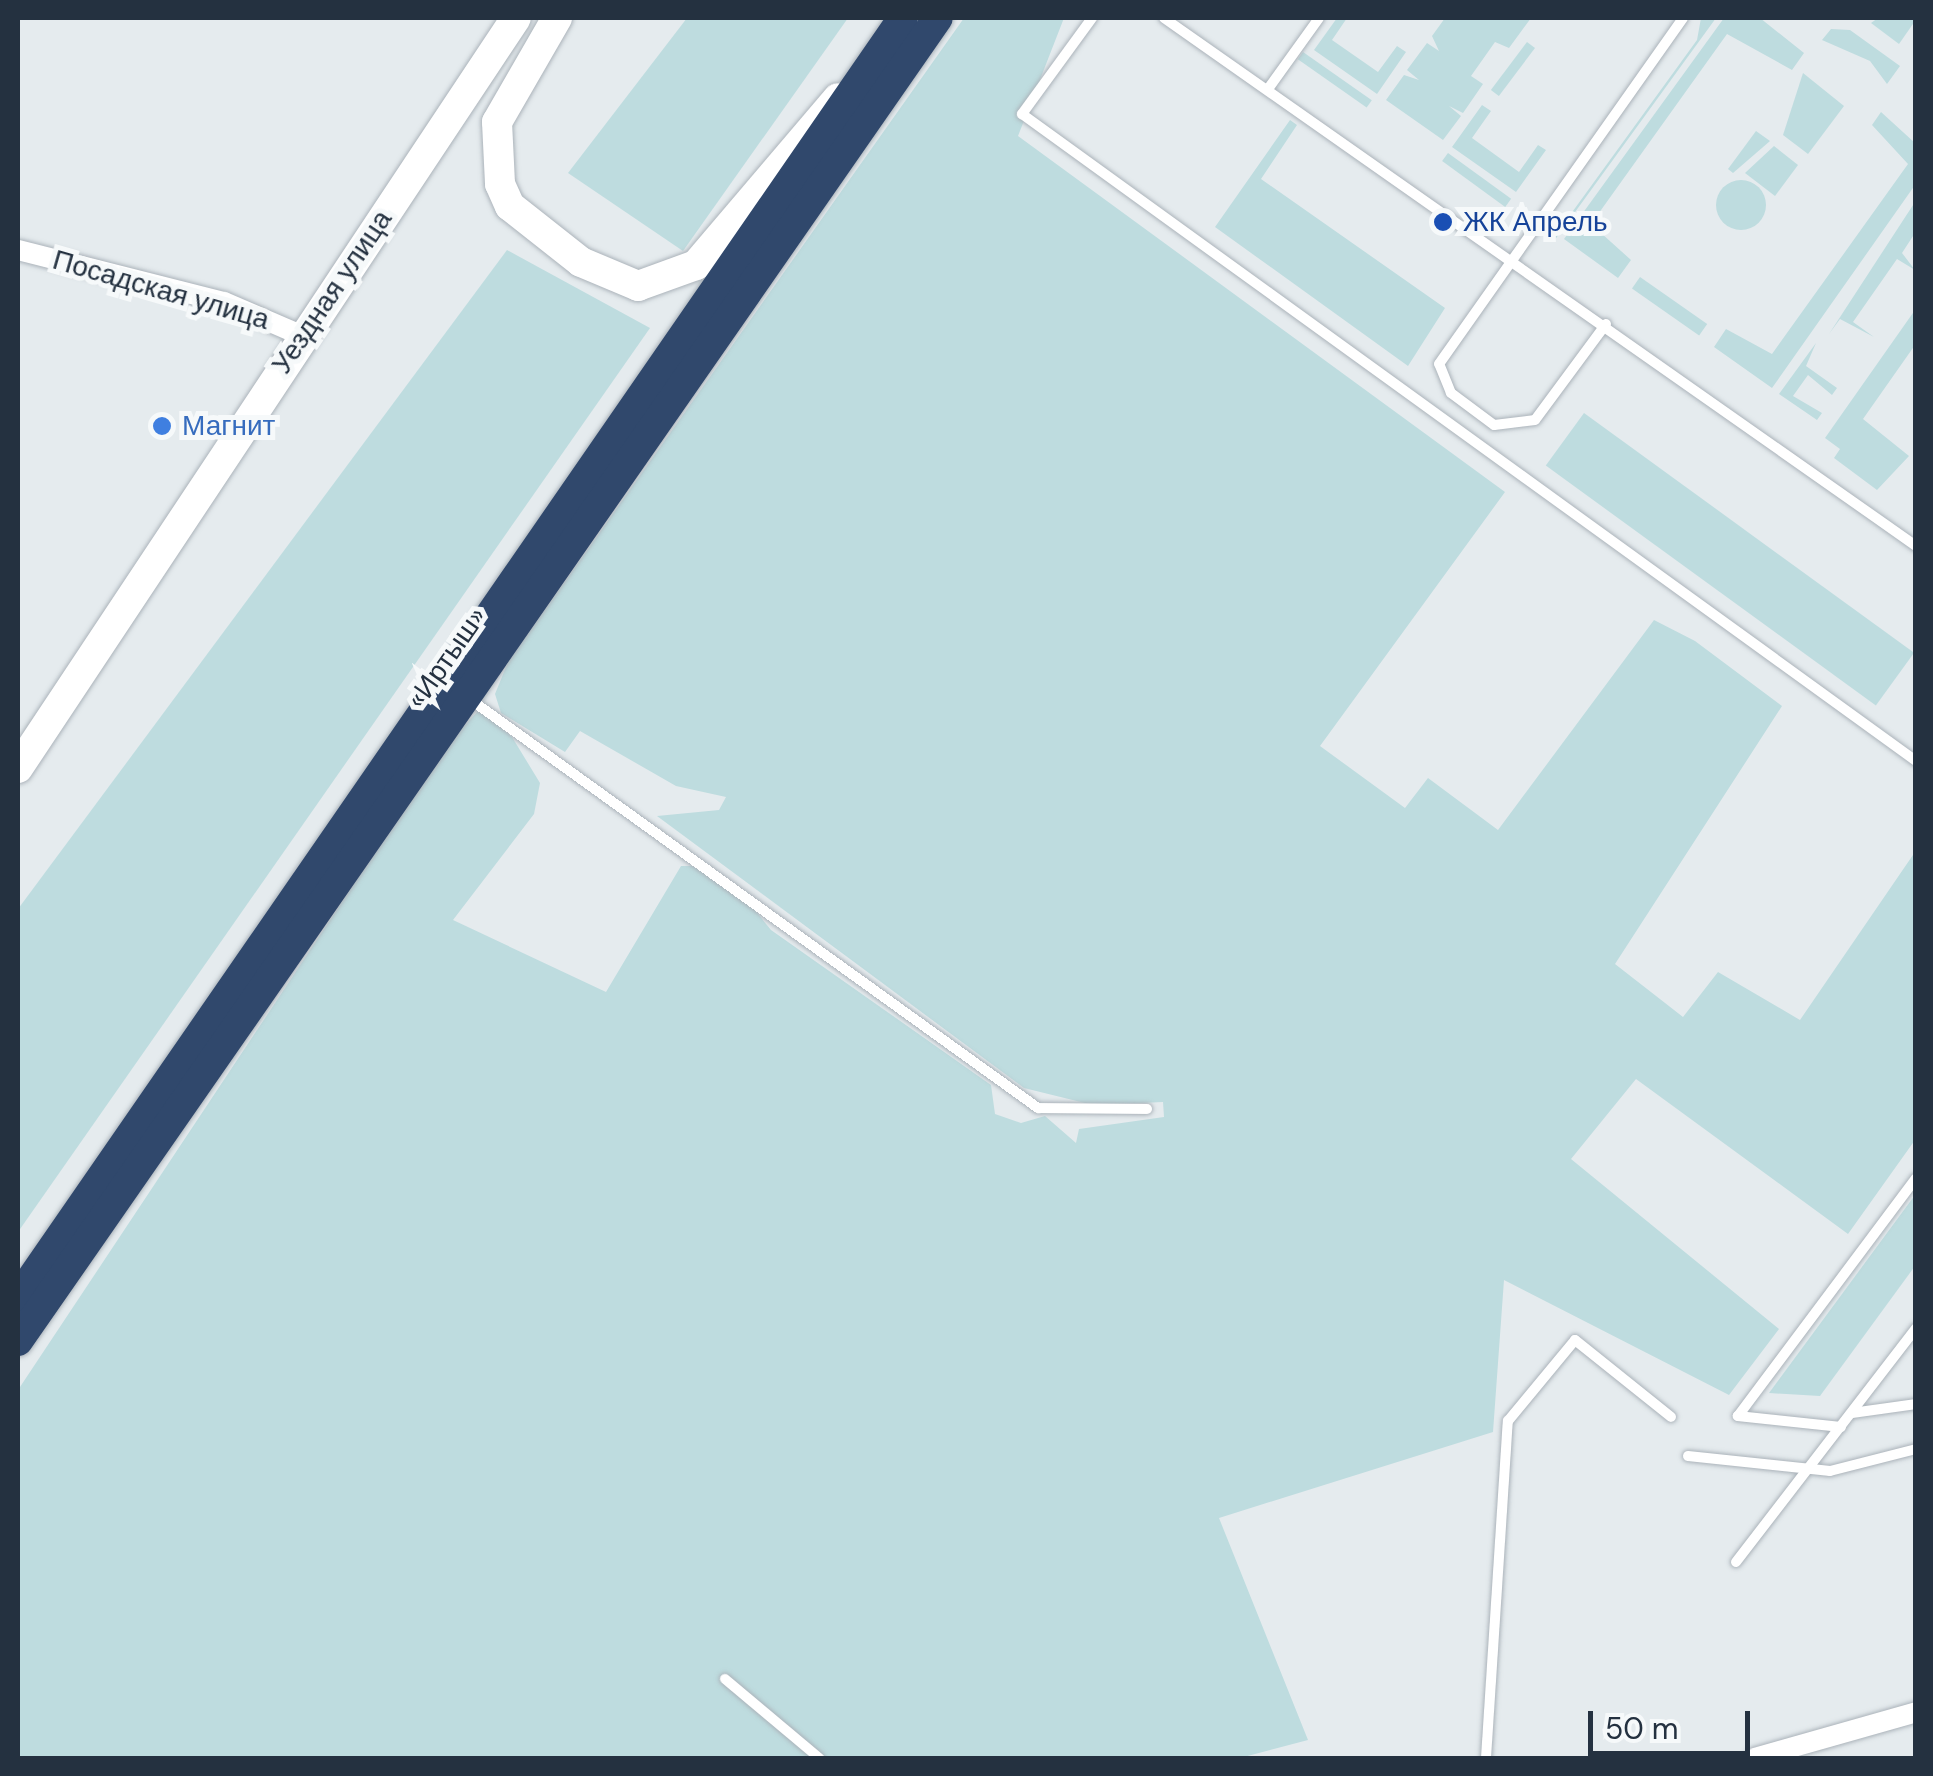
<!DOCTYPE html>
<meta charset="utf-8">
<style>
body{margin:0}
#map{position:relative;width:1933px;height:1776px;overflow:hidden;background:#e5ebee;font-family:"DM Sans",sans-serif}
div>[style]{position:absolute}
.green>*{inset:0;background:#bedcdf;transform-origin:0 0}
.round{border-radius:50%}
.roads{filter:drop-shadow(0 0 2px #abb3ba) drop-shadow(0 0 2px #abb3ba)}
.lane>*{height:10px;margin:-5px;padding:0 5px;transform-origin:5px;border-radius:5px;background:#fff}
.street>*{height:20px;margin:-10px;padding:0 10px;transform-origin:10px;border-radius:10px;background:#fff}
.secondary>*{height:30px;margin:-15px;padding:0 15px;transform-origin:15px;border-radius:15px;background:#fff}
.highway>*{height:30px;margin:-15px;padding:0 15px;transform-origin:15px;border-radius:15px;background:#30486c}
.dots>*{width:28px;height:28px;translate:-50% -50%;box-sizing:border-box;border:5px solid #f6f9fa;border-radius:50%}
span{translate:-50% -50%;white-space:nowrap;text-align:center;line-height:1.15;-webkit-text-stroke:10px #f6f9fa;paint-order:stroke}
.transit-label{font-size:28px;color:#164399}
.left{translate:0 -50%;text-align:left}
.street-label{font-size:28px;color:#243140}
.shop-label{font-size:28px;color:#366cbe}
.frame{position:absolute;inset:0;border:20px solid #243140;pointer-events:none}
.scale{position:absolute;left:1588px;top:1711px;width:162px;height:45px;box-sizing:border-box;border:5px solid #243140;border-top:0;padding-left:12px;font-size:30px;line-height:35px;white-space:nowrap;color:#243140;-webkit-text-stroke:8px #f6f9fa;paint-order:stroke}
</style>
<div id="map">
<div class="green">
<i style="clip-path:polygon(687px 18px,848px 18px,683px 251px,568px 173px)"></i>
<i style="clip-path:polygon(964px 18px,1064px 18px,1018px 136px,1505px 492px,1320px 746px,1405px 808px,1428px 778px,1498px 830px,1654px 620px,1695px 641px,1782px 706px,1615px 964px,1683px 1017px,1718px 972px,1800px 1020px,1915px 852px,1915px 1140px,1848px 1234px,1636px 1079px,1571px 1159px,1779px 1329px,1729px 1395px,1504px 1280px,1493px 1432px,1219px 1518px,1308px 1740px,1240px 1758px,18px 1758px,18px 1390px,445px 747px,479px 710px,512px 737px,540px 783px,534px 814px,453px 920px,606px 992px,681px 866px,692px 866px,741px 893px,771px 930px,991px 1085px,995px 1114px,1021px 1123px,1045px 1116px,1076px 1143px,1079px 1129px,1164px 1117px,1163px 1102px,1093px 1105px,1024px 1088px,657px 816px,719px 810px,726px 797px,676px 786px,580px 731px,565px 752px,501px 713px,495px 694px,508px 662px)"></i>
<i style="clip-path:polygon(1337px 18px,1347px 18px,1332px 40px,1378px 72px,1397px 46px,1406px 52px,1377px 94px,1314px 50px)"></i>
<i style="clip-path:polygon(1445px 18px,1531px 18px,1509px 48px,1495px 42px,1471px 76px,1483px 84px,1463px 113px,1449px 106px,1461px 116px,1443px 140px,1386px 100px,1404px 75px,1419px 80px,1407px 70px,1427px 43px,1439px 51px,1432px 36px)"></i>
<i style="clip-path:polygon(1701px 18px,1716px 18px,1554px 241px,1543px 233px,1557px 233px,1697px 40px)"></i>
<i style="clip-path:polygon(1724px 18px,1760px 18px,1804px 53px,1792px 70px,1727px 34px,1591px 224px,1631px 260px,1618px 278px,1564px 239px)"></i>
<i style="clip-path:polygon(1878px 18px,1915px 18px,1915px 21px,1899px 44px,1871px 23px)"></i>
<i style="clip-path:polygon(1831px 29px,1850px 30px,1900px 66px,1887px 84px,1870px 61px,1822px 40px)"></i>
<i style="left:1527px;top:42px;width:10px;height:60px;rotate:37deg"></i>
<i style="left:1303px;top:52px;width:84px;height:9px;rotate:35deg"></i>
<i style="clip-path:polygon(1803px 73px,1844px 106px,1808px 154px,1783px 135px)"></i>
<i style="clip-path:polygon(1482px 105px,1491px 111px,1472px 138px,1519px 172px,1538px 145px,1546px 150px,1516px 192px,1452px 147px)"></i>
<i style="clip-path:polygon(1881px 112px,1915px 143px,1915px 185px,1772px 388px,1714px 347px,1726px 329px,1772px 354px,1908px 164px,1872px 125px)"></i>
<i style="clip-path:polygon(1290px 120px,1297px 125px,1261px 179px,1445px 308px,1408px 366px,1215px 227px)"></i>
<i style="clip-path:polygon(1756px 131px,1770px 141px,1733px 173px,1728px 169px)"></i>
<i style="clip-path:polygon(1774px 146px,1798px 165px,1775px 196px,1745px 173px)"></i>
<i style="left:1448px;top:153px;width:78px;height:10px;rotate:36deg"></i>
<i class="round" style="left:1716px;top:180px;width:50px;height:50px"></i>
<i style="clip-path:polygon(1915px 202px,1915px 233px,1902px 253px,1915px 270px,1897px 259px,1853px 322px,1874px 337px,1840px 319px,1829px 334px)"></i>
<i style="clip-path:polygon(507px 250px,650px 328px,18px 1232px,18px 909px)"></i>
<i style="left:1640px;top:277px;width:82px;height:14px;rotate:35deg"></i>
<i style="clip-path:polygon(1915px 310px,1915px 345px,1863px 419px,1909px 456px,1877px 490px,1834px 458px,1840px 449px,1825px 438px)"></i>
<i style="clip-path:polygon(1816px 343px,1806px 366px,1837px 388px,1832px 395px,1808px 375px,1793px 396px,1822px 413px,1817px 420px,1779px 394px)"></i>
<i style="left:1584px;top:413px;width:408px;height:65px;rotate:36deg"></i>
<i style="clip-path:polygon(1915px 1195px,1915px 1266px,1820px 1396px,1769px 1393px)"></i>
</div>
<div class="roads">
<div class="lane">
<i style="left:1092px;top:18px;width:119px;rotate:126.1deg"></i>
<i style="left:1022px;top:114px;width:1104px;rotate:35.89deg"></i>
<i style="left:1164px;top:18px;width:919px;rotate:35.07deg"></i>
<i style="left:1268px;top:89px;width:87px;rotate:-54.3deg"></i>
<i style="left:1606px;top:324px;width:119px;rotate:126.5deg"></i>
<i style="left:1535px;top:420px;width:41px;rotate:173deg"></i>
<i style="left:1494px;top:425px;width:54px;rotate:-143.3deg"></i>
<i style="left:1451px;top:393px;width:31px;rotate:-112deg"></i>
<i style="left:1439px;top:364px;width:423px;rotate:-54.8deg"></i>
<i style="left:471px;top:700px;width:699px;rotate:35.74deg"></i>
<i style="left:1038px;top:1108px;width:109px;rotate:0.5deg"></i>
<i style="left:1852px;top:1413px;width:65px;rotate:-8deg"></i>
<i style="left:1841px;top:1427px;width:104px;rotate:-173.9deg"></i>
<i style="left:1738px;top:1416px;width:297px;rotate:-53.2deg"></i>
<i style="left:1688px;top:1456px;width:143px;rotate:6deg"></i>
<i style="left:1830px;top:1471px;width:89px;rotate:-14.3deg"></i>
<i style="left:1736px;top:1562px;width:295px;rotate:-52.4deg"></i>
<i style="left:725px;top:1679px;width:123px;rotate:40deg"></i>
<i style="left:1486px;top:1758px;width:338px;rotate:-86.3deg"></i>
<i style="left:1508px;top:1421px;width:105px;rotate:-50.4deg"></i>
<i style="left:1575px;top:1340px;width:123px;rotate:38.7deg"></i>
</div>
<div class="street">
<i style="left:18px;top:250px;width:212px;rotate:14.2deg"></i>
<i style="left:224px;top:302px;width:86px;rotate:23.3deg"></i>
<i style="left:1755px;top:1758px;width:167px;rotate:-15.9deg"></i>
</div>
<div class="secondary">
<i style="left:557px;top:18px;width:120px;rotate:120deg"></i>
<i style="left:497px;top:122px;width:62px;rotate:87.2deg"></i>
<i style="left:500px;top:184px;width:24px;rotate:66deg"></i>
<i style="left:510px;top:206px;width:90px;rotate:38.3deg"></i>
<i style="left:581px;top:262px;width:62px;rotate:22.8deg"></i>
<i style="left:638px;top:286px;width:62px;rotate:-19.9deg"></i>
<i style="left:696px;top:265px;width:219px;rotate:-49.6deg"></i>
<i style="left:18px;top:768px;width:900px;rotate:-56.42deg"></i>
</div>
<div class="highway">
<i style="left:18px;top:1298px;width:1556px;rotate:-55.34deg"></i>
<i style="left:18px;top:1341px;width:1611px;rotate:-55.19deg"></i>
</div>
</div>
<div class="dots">
<i style="left:1443px;top:222px;background:#1a4fb4"></i>
<i style="left:162px;top:426px;background:#3f7fe0"></i>
</div>
<div class="transit-label">
<span class="left" style="left:1463px;top:222px">ЖК Апрель</span>
</div>
<div class="street-label">
<span style="left:161px;top:290px;rotate:16deg">Посадская улица</span>
<span style="left:332px;top:292px;rotate:-56deg">Уездная улица</span>
<span style="left:447px;top:658px;rotate:-55deg">«Иртыш»</span>
</div>
<div class="shop-label">
<span class="left" style="left:182px;top:426px">Магнит</span>
</div>
<div class="frame"></div>
<div class="scale">50 m</div>
</div>
